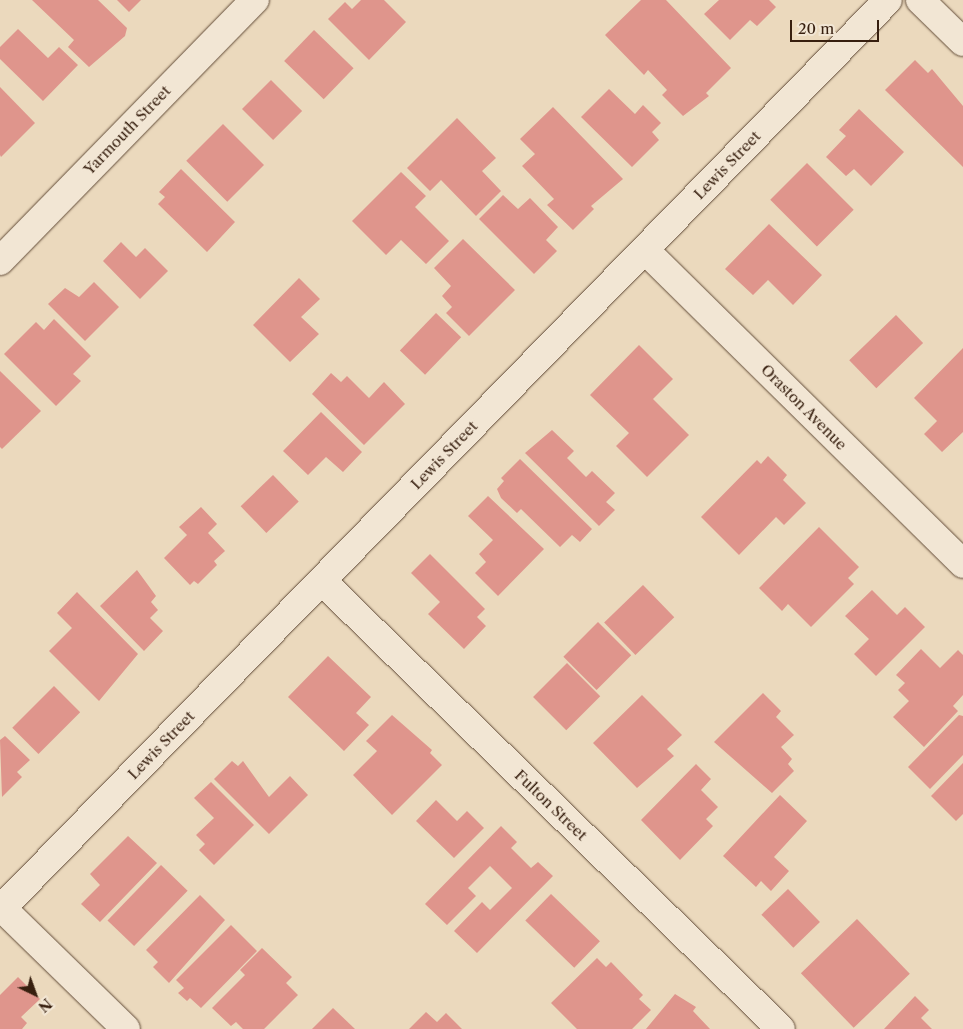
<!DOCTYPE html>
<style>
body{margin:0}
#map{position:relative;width:963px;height:1029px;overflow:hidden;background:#ebd9bd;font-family:"Libre Caslon Text",serif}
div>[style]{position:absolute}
.building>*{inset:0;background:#df958c;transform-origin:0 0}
.roads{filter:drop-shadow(0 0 1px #644e3a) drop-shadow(0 0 1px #644e3a)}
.street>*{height:28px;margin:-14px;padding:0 14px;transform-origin:14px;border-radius:14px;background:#f2e6d4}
span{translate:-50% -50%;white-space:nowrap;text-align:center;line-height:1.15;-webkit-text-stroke:4px #f2e6d4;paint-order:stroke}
.street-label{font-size:15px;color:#371f0f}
.north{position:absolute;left:10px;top:969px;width:50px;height:50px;-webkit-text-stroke:4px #f2e6d4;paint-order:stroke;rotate:138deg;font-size:14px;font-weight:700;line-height:20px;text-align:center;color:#371f0f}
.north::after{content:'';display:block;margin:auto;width:18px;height:22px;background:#371f0f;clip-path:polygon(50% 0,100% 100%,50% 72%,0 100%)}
.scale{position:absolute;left:790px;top:20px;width:89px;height:22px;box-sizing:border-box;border:2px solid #371f0f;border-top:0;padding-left:6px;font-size:15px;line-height:18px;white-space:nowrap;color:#371f0f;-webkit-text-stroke:4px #f2e6d4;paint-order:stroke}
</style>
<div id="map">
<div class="building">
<i style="clip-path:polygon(32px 0,98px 0,127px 28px,125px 36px,89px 67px,68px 47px,74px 40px)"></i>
<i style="clip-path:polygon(117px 0,141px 0,129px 12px)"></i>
<i style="clip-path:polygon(361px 0,384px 0,406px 22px,369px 60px,328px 19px,345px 2px,352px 9px)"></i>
<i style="clip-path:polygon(641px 0,666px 0,731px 68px,706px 93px,709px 96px,683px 116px,662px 95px,667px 90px,648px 70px,644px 75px,605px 35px)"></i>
<i style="clip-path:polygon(719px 0,769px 0,776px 7px,757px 26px,750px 20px,730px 40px,704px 14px)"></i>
<i style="clip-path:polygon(18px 29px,48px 58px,59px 47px,78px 65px,43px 101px,0 59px,0 47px)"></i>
<i style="left:314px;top:30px;width:55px;height:43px;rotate:44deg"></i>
<i style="clip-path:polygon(915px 60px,928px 73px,932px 69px,963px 106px,963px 167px,885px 90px)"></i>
<i style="left:271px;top:80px;width:44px;height:41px;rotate:45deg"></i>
<i style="clip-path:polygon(0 87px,35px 123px,1px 157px,0 155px)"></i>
<i style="clip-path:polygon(609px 89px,635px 114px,643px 105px,661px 123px,652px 132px,659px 140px,632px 167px,581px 117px)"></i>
<i style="clip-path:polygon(553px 107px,623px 179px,591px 206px,594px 209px,573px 230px,547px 205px,554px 199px,522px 166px,535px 154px,520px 139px)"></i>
<i style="clip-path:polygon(859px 109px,904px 152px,871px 186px,854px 169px,846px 176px,826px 157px,846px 136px,839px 130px)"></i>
<i style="clip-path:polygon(457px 118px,496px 158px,482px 171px,501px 191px,476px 216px,441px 180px,430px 191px,407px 168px)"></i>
<i style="left:223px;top:124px;width:58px;height:52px;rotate:45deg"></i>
<i style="left:807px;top:163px;width:66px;height:52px;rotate:45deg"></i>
<i style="clip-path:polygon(181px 169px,235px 222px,207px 252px,158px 204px,165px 197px,159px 192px)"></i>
<i style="clip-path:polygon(401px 172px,426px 196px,415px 207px,449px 241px,426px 264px,401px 240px,386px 255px,352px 221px)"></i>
<i style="clip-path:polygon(503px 195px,518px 209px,530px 198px,558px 227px,546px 240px,557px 251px,534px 274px,479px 219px)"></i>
<i style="clip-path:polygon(769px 224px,822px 275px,793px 305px,768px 280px,753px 295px,725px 269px)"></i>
<i style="clip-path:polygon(463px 239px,515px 290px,469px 336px,446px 313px,452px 307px,442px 296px,451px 286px,434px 268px)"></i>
<i style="clip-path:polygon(121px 242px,136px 257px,145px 248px,168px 271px,140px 299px,103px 261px)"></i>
<i style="clip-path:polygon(299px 278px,320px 299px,301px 317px,319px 334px,290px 362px,253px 325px)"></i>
<i style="clip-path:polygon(94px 282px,119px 307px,85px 341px,48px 304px,65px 288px,79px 297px)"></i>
<i style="left:436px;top:313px;width:35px;height:52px;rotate:44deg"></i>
<i style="left:896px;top:315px;width:39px;height:65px;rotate:46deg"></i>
<i style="clip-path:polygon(54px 319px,91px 356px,73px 374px,81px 381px,56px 406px,4px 354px,36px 322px,44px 330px)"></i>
<i style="clip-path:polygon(639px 345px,673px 379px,653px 399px,689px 435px,647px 477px,616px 446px,629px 433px,590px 395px)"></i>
<i style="clip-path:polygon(963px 348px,963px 432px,942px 452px,924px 434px,937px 421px,914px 398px)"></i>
<i style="clip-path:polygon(0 371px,41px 411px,2px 449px,0 447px)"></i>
<i style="clip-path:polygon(331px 373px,341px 382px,347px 376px,369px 398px,384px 382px,405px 404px,364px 445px,312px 394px)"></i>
<i style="clip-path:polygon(321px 412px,362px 452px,343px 472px,326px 457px,308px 475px,283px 451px)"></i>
<i style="clip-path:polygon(552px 430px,574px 451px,567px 458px,586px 477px,592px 471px,615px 493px,606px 502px,615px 510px,599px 526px,525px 453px)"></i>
<i style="clip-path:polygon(768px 456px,787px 475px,783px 480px,806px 503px,784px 525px,776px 517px,739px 555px,701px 517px,757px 460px,761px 464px)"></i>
<i style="clip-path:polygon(520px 459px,592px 529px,580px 542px,572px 535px,560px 547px,521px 509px,517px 513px,501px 498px,497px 489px,504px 481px,501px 478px)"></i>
<i style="left:273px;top:475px;width:37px;height:45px;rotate:46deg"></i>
<i style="clip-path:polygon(488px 496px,544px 549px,498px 596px,475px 573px,486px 562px,479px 554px,493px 540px,468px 516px)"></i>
<i style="clip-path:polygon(201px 507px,217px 524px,208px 533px,225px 551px,214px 561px,217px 565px,198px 584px,194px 581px,190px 585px,164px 558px,187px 535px,179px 527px)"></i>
<i style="clip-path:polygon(819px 527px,859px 567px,848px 578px,854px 584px,811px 627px,788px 604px,782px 611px,759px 588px)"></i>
<i style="clip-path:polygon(430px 554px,485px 609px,477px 617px,486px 626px,464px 649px,428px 614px,440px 602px,411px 573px)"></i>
<i style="clip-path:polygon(137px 570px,156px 596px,151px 602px,158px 610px,150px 618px,163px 631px,144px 651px,100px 606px)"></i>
<i style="left:643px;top:585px;width:45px;height:54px;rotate:46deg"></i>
<i style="clip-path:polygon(872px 590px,897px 615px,905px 607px,925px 627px,876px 676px,854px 654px,869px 639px,845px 616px)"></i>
<i style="clip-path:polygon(77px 592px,138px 654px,99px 701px,49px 651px,72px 628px,57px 613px)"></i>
<i style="left:598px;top:622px;width:47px;height:49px;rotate:45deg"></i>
<i style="clip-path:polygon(921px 649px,940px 668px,958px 650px,963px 655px,963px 695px,953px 706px,958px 711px,924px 747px,893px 717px,909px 701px,898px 690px,905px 683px,896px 675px)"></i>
<i style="clip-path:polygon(328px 656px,371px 697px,356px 713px,369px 725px,344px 751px,288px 697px)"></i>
<i style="left:567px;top:663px;width:47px;height:48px;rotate:45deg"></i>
<i style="left:54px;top:686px;width:37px;height:59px;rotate:45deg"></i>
<i style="clip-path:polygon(763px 693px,781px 711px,776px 717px,794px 735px,781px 747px,792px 759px,788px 764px,794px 771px,772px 793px,714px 742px)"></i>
<i style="clip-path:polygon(642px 695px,682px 735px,667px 749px,674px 756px,637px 788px,593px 743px)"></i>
<i style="clip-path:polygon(392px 715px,432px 750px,430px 753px,442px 765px,392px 815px,353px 775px,377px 751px,366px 741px)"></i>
<i style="clip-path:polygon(959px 715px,963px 716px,963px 755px,930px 789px,908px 767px)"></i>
<i style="clip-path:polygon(5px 736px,30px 760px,17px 772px,22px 777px,2px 797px,0 740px)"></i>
<i style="clip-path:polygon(232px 761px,238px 766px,243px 761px,269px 797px,290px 776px,308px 795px,269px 834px,214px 779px)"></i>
<i style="clip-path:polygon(963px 763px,963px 814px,956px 821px,931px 796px)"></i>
<i style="clip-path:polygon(696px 764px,711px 779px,701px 790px,718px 807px,706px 819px,713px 826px,680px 860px,641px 820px)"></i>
<i style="clip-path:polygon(211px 782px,254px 825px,214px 865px,199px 850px,205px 844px,196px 835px,214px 818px,194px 798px)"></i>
<i style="clip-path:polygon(780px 795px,807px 821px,774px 857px,789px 871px,771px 891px,761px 881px,756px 887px,723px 856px)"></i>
<i style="clip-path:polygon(436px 800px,457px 821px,467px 811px,484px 828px,454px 858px,416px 821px)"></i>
<i style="clip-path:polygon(501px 826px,517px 842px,511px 848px,531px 868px,538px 862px,553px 876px,477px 953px,454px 931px,482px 902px,490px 910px,512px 888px,490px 866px,468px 888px,476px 896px,447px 925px,425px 904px)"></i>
<i style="clip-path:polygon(128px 836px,157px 863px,100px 922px,81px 904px,100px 885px,90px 874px)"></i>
<i style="left:161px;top:865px;width:37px;height:77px;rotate:44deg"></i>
<i style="left:788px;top:889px;width:46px;height:37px;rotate:46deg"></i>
<i style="left:551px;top:894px;width:68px;height:37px;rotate:44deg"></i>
<i style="clip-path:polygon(200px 895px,225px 920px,169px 983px,153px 967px,158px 962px,146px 950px)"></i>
<i style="left:857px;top:919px;width:76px;height:78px;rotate:46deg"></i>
<i style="clip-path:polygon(231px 925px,257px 951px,201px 1008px,190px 998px,187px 1001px,178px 993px,184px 988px,176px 980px)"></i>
<i style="clip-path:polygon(262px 948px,292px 977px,286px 983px,298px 995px,264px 1029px,243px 1029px,236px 1022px,231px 1026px,212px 1008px,245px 975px,240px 970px)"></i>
<i style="clip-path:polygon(597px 958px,606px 967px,611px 962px,643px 995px,639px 999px,651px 1010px,632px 1029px,577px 1029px,551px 1003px)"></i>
<i style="clip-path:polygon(18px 977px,40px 999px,21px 1017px,27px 1023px,22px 1029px,0 1029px,0 995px)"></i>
<i style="clip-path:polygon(675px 994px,696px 1007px,693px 1011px,710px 1029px,646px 1029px)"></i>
<i style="clip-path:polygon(915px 996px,929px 1010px,921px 1018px,932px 1029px,884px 1029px)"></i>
<i style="clip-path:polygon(333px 1008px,355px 1029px,312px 1029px)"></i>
<i style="clip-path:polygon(426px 1012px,437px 1022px,446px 1013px,462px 1029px,409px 1029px)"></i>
</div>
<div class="roads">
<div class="street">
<i style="left:920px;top:0;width:60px;rotate:44.3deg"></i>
<i style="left:645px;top:250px;width:447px;rotate:44.6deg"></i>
<i style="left:0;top:261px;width:365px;rotate:-45.7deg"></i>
<i style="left:322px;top:581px;width:641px;rotate:44.31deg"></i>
<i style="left:2px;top:908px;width:173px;rotate:44.3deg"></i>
<i style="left:0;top:910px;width:1271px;rotate:-45.7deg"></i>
</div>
</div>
<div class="street-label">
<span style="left:127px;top:130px;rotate:-46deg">Yarmouth Street</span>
<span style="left:727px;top:165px;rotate:-46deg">Lewis Street</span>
<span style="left:804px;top:407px;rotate:45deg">Oraston Avenue</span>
<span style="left:444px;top:455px;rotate:-46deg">Lewis Street</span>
<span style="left:161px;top:745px;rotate:-46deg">Lewis Street</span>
<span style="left:551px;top:805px;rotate:44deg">Fulton Street</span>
</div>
<div class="north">N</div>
<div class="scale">20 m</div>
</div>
